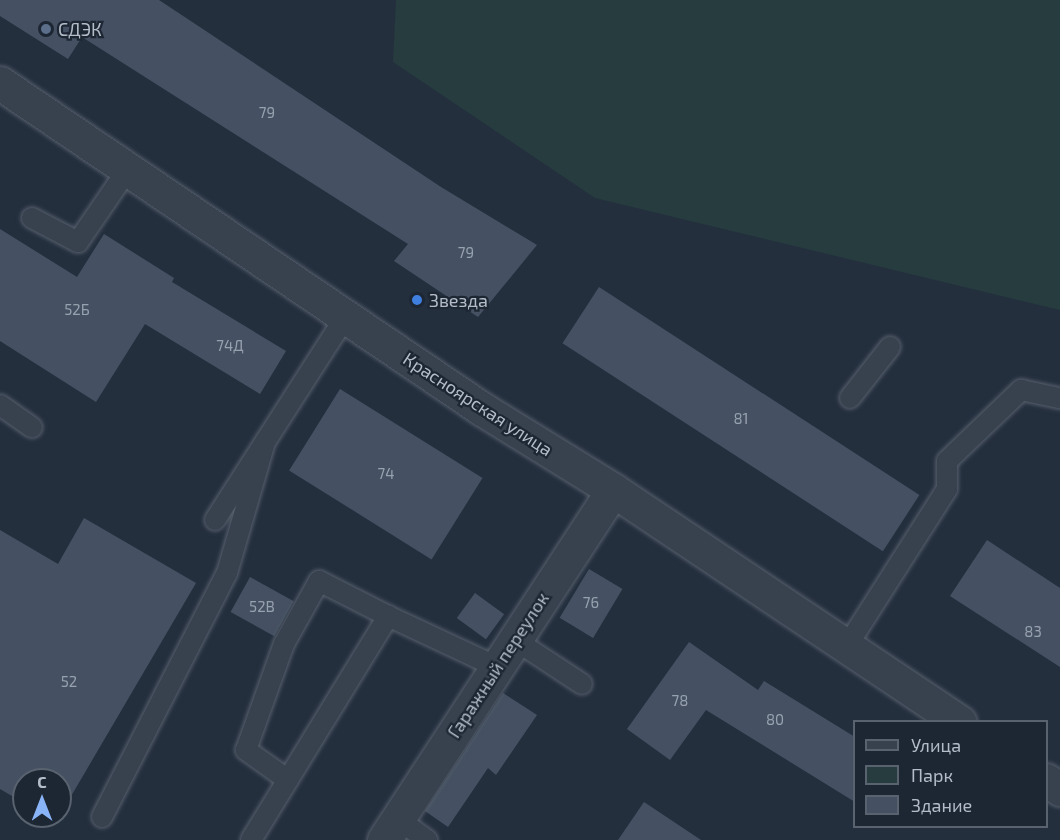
<!DOCTYPE html>
<meta charset="utf-8">
<style>
body{margin:0}
#map{position:relative;width:1060px;height:840px;overflow:hidden;background:#242f3e;font-family:"Exo 2",sans-serif}
div>[style]{position:absolute}
.green>*{inset:0;background:#263c3f}
.building>*{inset:0;background:#455162;transform-origin:0 0}
.roads{filter:drop-shadow(0 0 2px #565f6c) drop-shadow(0 0 2px #565f6c)}
.service>*{height:20px;margin:-10px;padding:0 10px;transform-origin:10px;border-radius:10px;background:#38414e}
.minor>*{height:33px;margin:-16.5px;padding:0 16.5px;transform-origin:16.5px;border-radius:16.5px;background:#38414e}
.tertiary>*{height:33px;margin:-16.5px;padding:0 16.5px;transform-origin:16.5px;border-radius:16.5px;background:#38414e}
.dots>*{width:16px;height:16px;translate:-50% -50%;box-sizing:border-box;border:3px solid #1d2633;border-radius:50%}
span{translate:-50% -50%;white-space:nowrap;text-align:center;line-height:1.15;-webkit-text-stroke:4.5px #1d2633;paint-order:stroke}
.number-label{font-size:15px;color:#98a1af}
.number-label span{-webkit-text-stroke-width:0}
.poi-label{font-size:18px;color:#b4bcc9}
.left{translate:0 -50%;text-align:left}
.street-label{font-size:18px;color:#b4bcc9}
.legend{position:absolute;left:853px;top:720px;width:195px;height:108px;box-sizing:border-box;background:#1d2633;border:2px solid #59626f;margin:0;padding:8px 10px;list-style:none;font-size:18px;color:#b4bcc9}
.legend li{display:flex;align-items:center;gap:12px;height:30px}
.legend b{width:30px;border:2px solid #59626f}
.north{position:absolute;left:12px;top:768px;width:60px;height:60px;box-sizing:border-box;background:#1d2633;border:2px solid #59626f;border-radius:50%;rotate:0deg;font-size:16px;font-weight:700;line-height:24px;text-align:center;color:#b4bcc9}
.north::after{content:'';display:block;margin:auto;width:21px;height:27px;background:#8ab4f8;clip-path:polygon(50% 0,100% 100%,50% 72%,0 100%)}
</style>
<div id="map">
<div class="green">
<i style="clip-path:polygon(396px 0,1060px 0,1060px 310px,595px 198px,393px 62px)"></i>
</div>
<div class="building">
<i style="clip-path:polygon(0 0,159px 0,441px 187px,537px 245px,478px 317px,394px 261px,408px 244px,82px 37px,68px 59px,0 16px)"></i>
<i style="clip-path:polygon(0 229px,77px 277px,104px 234px,174px 278px,172px 282px,286px 351px,260px 394px,145px 324px,96px 402px,0 341px)"></i>
<i style="left:599px;top:287px;width:382px;height:67px;rotate:33deg"></i>
<i style="left:340px;top:389px;width:168px;height:96px;rotate:32deg"></i>
<i style="clip-path:polygon(84px 518px,196px 583px,60px 815px,60px 780px,24px 780px,24px 803px,0 789px,0 530px,58px 564px)"></i>
<i style="clip-path:polygon(987px 540px,1060px 588px,1060px 667px,950px 596px)"></i>
<i style="left:589px;top:569px;width:39px;height:57px;rotate:31deg"></i>
<i style="left:250px;top:577px;width:50px;height:40px;rotate:29deg"></i>
<i style="left:475px;top:593px;width:36px;height:31px;rotate:36deg"></i>
<i style="clip-path:polygon(689px 642px,758px 690px,764px 681px,855px 737px,855px 802px,706px 710px,670px 760px,627px 729px)"></i>
<i style="clip-path:polygon(503px 693px,537px 715px,496px 775px,488px 768px,448px 827px,425px 811px)"></i>
<i style="clip-path:polygon(644px 802px,701px 840px,618px 840px)"></i>
</div>
<div class="roads">
<div class="service">
<i style="left:32px;top:218px;width:52px;rotate:27.6deg"></i>
<i style="left:78px;top:242px;width:88px;rotate:-55.6deg"></i>
<i style="left:850px;top:398px;width:65px;rotate:-51.9deg"></i>
<i style="left:0;top:405px;width:39px;rotate:35deg"></i>
<i style="left:215px;top:520px;width:242px;rotate:-57.3deg"></i>
<i style="left:515px;top:640px;width:80px;rotate:33.3deg"></i>
<i style="left:847px;top:646px;width:186px;rotate:-57.5deg"></i>
<i style="left:947px;top:489px;width:28px;rotate:-90deg"></i>
<i style="left:947px;top:461px;width:103px;rotate:-43.8deg"></i>
<i style="left:1021px;top:390px;width:40px;rotate:12deg"></i>
<i style="left:288px;top:780px;width:52px;rotate:-144.5deg"></i>
<i style="left:246px;top:750px;width:113px;rotate:-70.3deg"></i>
<i style="left:284px;top:644px;width:72px;rotate:-60.9deg"></i>
<i style="left:319px;top:581px;width:77px;rotate:26.9deg"></i>
<i style="left:102px;top:817px;width:274px;rotate:-62.9deg"></i>
<i style="left:227px;top:573px;width:136px;rotate:-73.8deg"></i>
<i style="left:398px;top:819px;width:36px;rotate:36deg"></i>
<i style="left:251px;top:840px;width:263px;rotate:-58.5deg"></i>
<i style="left:388px;top:616px;width:120px;rotate:25.1deg"></i>
</div>
<div class="minor">
<i style="left:384px;top:840px;width:418px;rotate:-56.8deg"></i>
</div>
<div class="tertiary">
<i style="left:0;top:83px;width:582px;rotate:34.07deg"></i>
<i style="left:482px;top:409px;width:154px;rotate:31.7deg"></i>
<i style="left:613px;top:490px;width:417px;rotate:33.8deg"></i>
<i style="left:1046px;top:780px;width:17px;rotate:33deg"></i>
</div>
</div>
<div class="dots">
<i style="left:46px;top:29px;background:#5c6f8a"></i>
<i style="left:417px;top:300px;background:#3f7fe0"></i>
</div>
<div class="number-label">
<span style="left:267px;top:113px">79</span>
<span style="left:466px;top:253px">79</span>
<span style="left:77px;top:310px">52Б</span>
<span style="left:230px;top:346px">74Д</span>
<span style="left:741px;top:419px">81</span>
<span style="left:386px;top:474px">74</span>
<span style="left:591px;top:603px">76</span>
<span style="left:262px;top:607px">52В</span>
<span style="left:1033px;top:632px">83</span>
<span style="left:69px;top:682px">52</span>
<span style="left:680px;top:701px">78</span>
<span style="left:775px;top:720px">80</span>
</div>
<div class="poi-label">
<span class="left" style="left:58px;top:29px">СДЭК</span>
<span class="left" style="left:429px;top:300px">Звезда</span>
</div>
<div class="street-label">
<span style="left:478px;top:404px;rotate:33deg">Красноярская улица</span>
<span style="left:498px;top:665px;rotate:-57deg">Гаражный переулок</span>
</div>
<ul class="legend">
<li><b style="height:8px;background:#38414e"></b>Улица</li>
<li><b style="height:16px;background:#263c3f"></b>Парк</li>
<li><b style="height:16px;background:#455162"></b>Здание</li>
</ul>
<div class="north">С</div>
</div>
